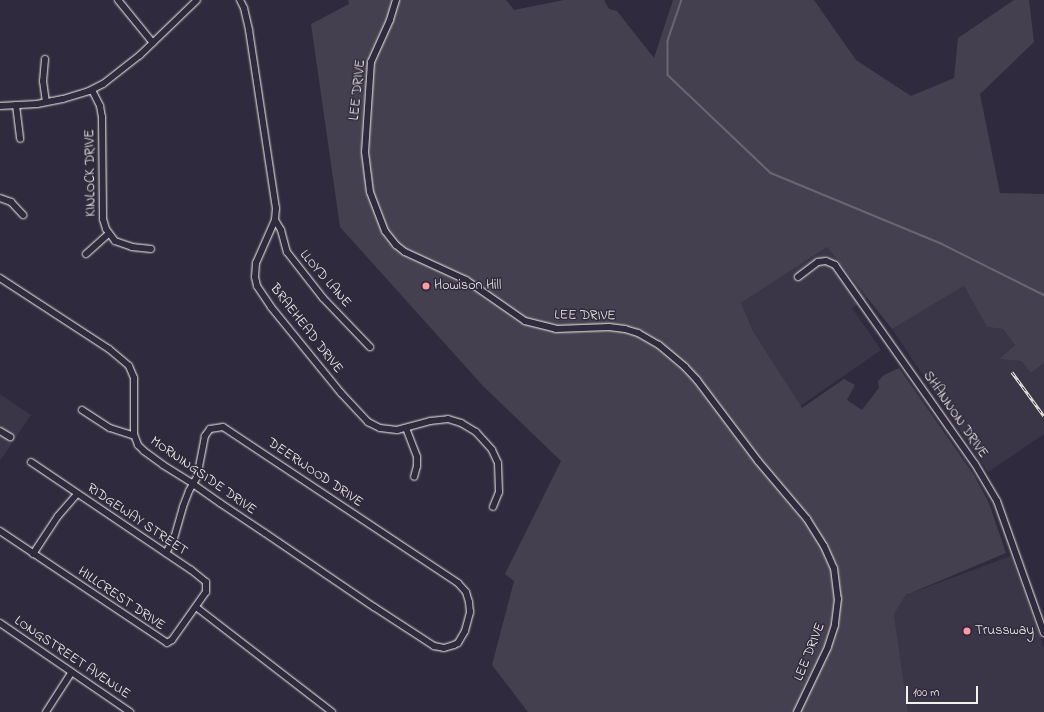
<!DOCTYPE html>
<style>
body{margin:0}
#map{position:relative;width:1044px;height:712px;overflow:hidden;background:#2f2a3d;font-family:"Indie Flower",sans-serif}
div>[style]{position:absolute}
.built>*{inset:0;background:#3b3647}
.green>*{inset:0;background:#454050}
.stream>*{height:1.5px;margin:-0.75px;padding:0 0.75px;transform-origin:0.75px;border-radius:0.75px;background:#6a6670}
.roads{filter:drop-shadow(0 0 1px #f4f1e8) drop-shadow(0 0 1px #f4f1e8)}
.minor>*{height:6px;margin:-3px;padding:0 3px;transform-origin:3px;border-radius:3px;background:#2f2a3d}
.rail>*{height:3px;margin-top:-1.5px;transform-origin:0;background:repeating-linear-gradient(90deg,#2f2a3d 0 4.5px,#f4f1e8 0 9px);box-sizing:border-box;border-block:1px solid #f4f1e8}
.dots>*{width:11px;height:11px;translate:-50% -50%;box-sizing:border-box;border:2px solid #2f2a3d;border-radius:50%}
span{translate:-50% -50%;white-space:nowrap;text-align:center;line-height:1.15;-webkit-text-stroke:3px #2f2a3d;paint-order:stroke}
.street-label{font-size:14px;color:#f4f1e8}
.poi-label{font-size:14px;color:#f4f1e8}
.left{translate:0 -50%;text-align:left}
.scale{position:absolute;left:906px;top:686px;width:72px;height:18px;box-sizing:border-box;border:2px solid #f4f1e8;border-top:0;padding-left:5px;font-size:12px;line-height:14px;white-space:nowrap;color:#f4f1e8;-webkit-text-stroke:3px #2f2a3d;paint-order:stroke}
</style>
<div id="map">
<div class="built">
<i style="clip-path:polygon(827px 247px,867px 298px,852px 308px,881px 350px,800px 406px,753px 331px,741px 303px)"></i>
<i style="clip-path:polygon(964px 286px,987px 327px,1003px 329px,1015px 345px,1000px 358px,1021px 361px,1031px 373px,1044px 363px,1044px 434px,988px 472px,892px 329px)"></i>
<i style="clip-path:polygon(0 394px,31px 415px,0 461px)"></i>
<i style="clip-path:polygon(1011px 556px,1044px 648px,1044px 712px,908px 712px,894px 614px,906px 595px)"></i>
</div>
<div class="green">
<i style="clip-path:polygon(348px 0,506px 0,514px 10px,564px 0,604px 0,609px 9px,617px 11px,654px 58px,673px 0,814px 0,856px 60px,911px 96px,954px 78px,958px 38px,1014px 0,1029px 0,1034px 42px,980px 94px,1000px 193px,1044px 194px,1044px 363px,1031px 373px,1021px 361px,999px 359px,1015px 345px,1003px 329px,987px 327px,964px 286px,892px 329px,827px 247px,741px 303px,753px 331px,802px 408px,844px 379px,855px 385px,847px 400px,862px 410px,879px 388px,878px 381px,884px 375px,899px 368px,974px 475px,989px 503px,1006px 553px,906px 595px,894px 614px,908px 712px,528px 712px,492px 665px,514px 581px,505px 574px,561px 461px,483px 386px,340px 227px,311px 24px,349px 4px)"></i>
</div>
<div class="stream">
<i style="left:682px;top:0;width:43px;rotate:108.9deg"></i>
<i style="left:668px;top:41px;width:34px;rotate:90deg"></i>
<i style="left:668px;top:75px;width:142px;rotate:43.6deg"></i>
<i style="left:771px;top:173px;width:185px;rotate:22.5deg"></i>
<i style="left:942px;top:244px;width:114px;rotate:26.6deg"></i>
</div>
<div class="roads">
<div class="minor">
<i style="left:118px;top:0;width:55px;rotate:50.9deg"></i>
<i style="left:240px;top:0;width:9px;rotate:63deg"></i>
<i style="left:244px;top:8px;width:23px;rotate:77deg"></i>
<i style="left:249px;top:30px;width:180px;rotate:81.4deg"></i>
<i style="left:276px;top:208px;width:12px;rotate:95deg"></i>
<i style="left:275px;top:220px;width:47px;rotate:113.8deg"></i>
<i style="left:256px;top:263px;width:14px;rotate:94deg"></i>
<i style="left:255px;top:277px;width:9px;rotate:77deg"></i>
<i style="left:257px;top:286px;width:25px;rotate:56deg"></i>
<i style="left:271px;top:307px;width:111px;rotate:50.9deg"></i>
<i style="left:341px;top:393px;width:40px;rotate:47deg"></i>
<i style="left:368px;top:422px;width:13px;rotate:27deg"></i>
<i style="left:380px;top:428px;width:17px;rotate:7deg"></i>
<i style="left:397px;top:430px;width:34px;rotate:-15deg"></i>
<i style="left:430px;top:421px;width:18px;rotate:-6deg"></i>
<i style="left:448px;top:419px;width:14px;rotate:17deg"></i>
<i style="left:461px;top:423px;width:17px;rotate:31deg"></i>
<i style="left:476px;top:432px;width:24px;rotate:48deg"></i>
<i style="left:492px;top:450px;width:14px;rotate:65deg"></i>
<i style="left:498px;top:463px;width:29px;rotate:88deg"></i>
<i style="left:499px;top:492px;width:16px;rotate:112deg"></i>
<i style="left:396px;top:0;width:21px;rotate:107deg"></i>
<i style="left:390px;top:20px;width:46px;rotate:114.3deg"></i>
<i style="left:371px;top:62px;width:90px;rotate:93.8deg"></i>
<i style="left:365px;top:152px;width:40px;rotate:82.9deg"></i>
<i style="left:370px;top:192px;width:42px;rotate:69deg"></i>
<i style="left:385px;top:231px;width:18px;rotate:52deg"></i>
<i style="left:396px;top:245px;width:11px;rotate:38deg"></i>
<i style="left:405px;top:252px;width:67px;rotate:24.7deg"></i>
<i style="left:466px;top:280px;width:72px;rotate:34.8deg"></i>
<i style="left:525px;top:321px;width:32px;rotate:14deg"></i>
<i style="left:556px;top:329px;width:53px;rotate:-2.2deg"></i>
<i style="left:609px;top:327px;width:16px;rotate:7deg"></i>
<i style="left:625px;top:329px;width:14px;rotate:17deg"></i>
<i style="left:638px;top:333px;width:24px;rotate:30deg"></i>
<i style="left:659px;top:345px;width:34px;rotate:40deg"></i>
<i style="left:685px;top:367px;width:18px;rotate:47deg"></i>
<i style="left:697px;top:380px;width:101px;rotate:53deg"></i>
<i style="left:758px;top:461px;width:76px;rotate:49.8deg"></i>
<i style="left:807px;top:519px;width:32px;rotate:58deg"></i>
<i style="left:824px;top:546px;width:24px;rotate:66deg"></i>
<i style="left:834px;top:568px;width:31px;rotate:83deg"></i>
<i style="left:838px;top:599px;width:26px;rotate:97deg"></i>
<i style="left:835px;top:625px;width:23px;rotate:108deg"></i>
<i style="left:828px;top:647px;width:72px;rotate:115.5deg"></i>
<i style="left:45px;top:59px;width:22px;rotate:95deg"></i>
<i style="left:43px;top:81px;width:21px;rotate:82deg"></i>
<i style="left:92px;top:90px;width:18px;rotate:63deg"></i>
<i style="left:100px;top:106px;width:11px;rotate:80deg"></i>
<i style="left:102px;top:117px;width:102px;rotate:89.4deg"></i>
<i style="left:103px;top:219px;width:10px;rotate:73deg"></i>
<i style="left:106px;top:229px;width:15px;rotate:53deg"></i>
<i style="left:115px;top:241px;width:18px;rotate:19deg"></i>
<i style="left:132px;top:247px;width:19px;rotate:6deg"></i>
<i style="left:16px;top:105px;width:34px;rotate:83deg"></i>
<i style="left:0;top:106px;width:37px;rotate:-3deg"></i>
<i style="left:37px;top:104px;width:26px;rotate:-11deg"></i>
<i style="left:63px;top:99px;width:27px;rotate:-17deg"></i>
<i style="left:89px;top:91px;width:16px;rotate:-27deg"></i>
<i style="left:103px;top:84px;width:47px;rotate:-38.1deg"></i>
<i style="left:140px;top:55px;width:79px;rotate:-44deg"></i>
<i style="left:0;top:198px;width:12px;rotate:20deg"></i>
<i style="left:11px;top:202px;width:18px;rotate:47deg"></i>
<i style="left:275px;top:220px;width:12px;rotate:59deg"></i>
<i style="left:281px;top:230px;width:23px;rotate:75deg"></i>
<i style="left:287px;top:252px;width:58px;rotate:52deg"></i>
<i style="left:323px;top:298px;width:68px;rotate:46.2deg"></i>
<i style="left:86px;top:254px;width:30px;rotate:-42deg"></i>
<i style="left:798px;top:277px;width:25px;rotate:-37deg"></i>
<i style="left:818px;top:262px;width:8px;rotate:-7deg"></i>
<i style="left:826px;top:261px;width:10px;rotate:24deg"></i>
<i style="left:835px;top:265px;width:243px;rotate:54.9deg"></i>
<i style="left:975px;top:464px;width:43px;rotate:59.3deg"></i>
<i style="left:997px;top:501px;width:140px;rotate:70.4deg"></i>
<i style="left:0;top:278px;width:130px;rotate:33.1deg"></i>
<i style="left:109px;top:349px;width:26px;rotate:40deg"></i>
<i style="left:129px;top:366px;width:13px;rotate:67deg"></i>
<i style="left:134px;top:378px;width:56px;rotate:90deg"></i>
<i style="left:134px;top:434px;width:12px;rotate:70deg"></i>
<i style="left:138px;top:445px;width:8px;rotate:45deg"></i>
<i style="left:144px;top:451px;width:24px;rotate:36deg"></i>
<i style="left:163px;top:465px;width:36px;rotate:32deg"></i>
<i style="left:193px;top:484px;width:33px;rotate:35deg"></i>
<i style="left:220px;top:503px;width:54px;rotate:33.7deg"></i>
<i style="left:265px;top:533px;width:132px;rotate:34.2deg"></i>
<i style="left:374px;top:607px;width:72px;rotate:33deg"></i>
<i style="left:434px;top:646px;width:10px;rotate:11deg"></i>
<i style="left:444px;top:648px;width:10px;rotate:-17deg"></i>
<i style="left:454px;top:645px;width:4px;rotate:-27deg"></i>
<i style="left:458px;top:643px;width:14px;rotate:-60deg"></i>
<i style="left:465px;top:631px;width:20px;rotate:-75deg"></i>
<i style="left:470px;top:612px;width:10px;rotate:-96deg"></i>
<i style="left:469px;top:602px;width:10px;rotate:-107deg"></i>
<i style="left:466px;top:592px;width:12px;rotate:-132deg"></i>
<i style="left:458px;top:583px;width:282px;rotate:-146.4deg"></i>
<i style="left:223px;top:427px;width:13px;rotate:171deg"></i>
<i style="left:210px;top:429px;width:9px;rotate:126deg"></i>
<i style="left:205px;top:436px;width:42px;rotate:101deg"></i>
<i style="left:197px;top:477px;width:16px;rotate:120deg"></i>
<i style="left:189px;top:491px;width:17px;rotate:111deg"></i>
<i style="left:183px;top:507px;width:33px;rotate:106deg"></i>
<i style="left:174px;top:539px;width:16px;rotate:120deg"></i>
<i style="left:82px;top:410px;width:33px;rotate:33deg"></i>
<i style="left:110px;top:428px;width:25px;rotate:18deg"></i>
<i style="left:406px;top:428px;width:31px;rotate:69deg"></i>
<i style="left:417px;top:457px;width:9px;rotate:90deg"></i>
<i style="left:417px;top:466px;width:11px;rotate:105deg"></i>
<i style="left:0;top:431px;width:12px;rotate:31deg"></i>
<i style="left:0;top:531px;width:201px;rotate:33.8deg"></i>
<i style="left:167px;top:643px;width:6px;rotate:-31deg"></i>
<i style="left:172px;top:640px;width:59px;rotate:-54.7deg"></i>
<i style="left:206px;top:592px;width:10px;rotate:-90deg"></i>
<i style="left:206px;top:582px;width:19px;rotate:-141deg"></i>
<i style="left:191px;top:570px;width:193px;rotate:-146deg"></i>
<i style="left:33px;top:554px;width:45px;rotate:-56.7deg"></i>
<i style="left:58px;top:516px;width:29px;rotate:-49deg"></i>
<i style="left:196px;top:607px;width:172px;rotate:37.7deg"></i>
<i style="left:0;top:623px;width:158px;rotate:34.4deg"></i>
<i style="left:46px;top:712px;width:46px;rotate:-57.3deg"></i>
</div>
</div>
<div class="rail">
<i style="left:1012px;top:372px;width:54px;rotate:54deg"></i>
</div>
<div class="dots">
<i style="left:426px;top:286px;background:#ff9aa2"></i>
<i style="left:967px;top:631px;background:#ff9aa2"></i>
</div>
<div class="street-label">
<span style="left:358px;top:90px;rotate:-84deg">LEE DRIVE</span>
<span style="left:91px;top:173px;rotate:-91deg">KINLOCK DRIVE</span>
<span style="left:325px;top:279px;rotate:49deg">LLOYD LANE</span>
<span style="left:585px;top:316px;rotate:1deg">LEE DRIVE</span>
<span style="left:306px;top:329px;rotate:52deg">BRAEHEAD DRIVE</span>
<span style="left:955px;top:415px;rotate:55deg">SHANNON DRIVE</span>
<span style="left:315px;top:473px;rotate:34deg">DEERWOOD DRIVE</span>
<span style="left:203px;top:476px;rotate:35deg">MORNINGSIDE DRIVE</span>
<span style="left:137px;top:520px;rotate:34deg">RIDGEWAY STREET</span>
<span style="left:121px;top:599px;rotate:34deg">HILLCREST DRIVE</span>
<span style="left:810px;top:652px;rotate:-68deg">LEE DRIVE</span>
<span style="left:72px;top:658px;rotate:34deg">LONGSTREET AVENUE</span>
</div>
<div class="poi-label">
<span class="left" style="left:434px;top:286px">Howison Hill</span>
<span class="left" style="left:975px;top:631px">Trussway</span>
</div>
<div class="scale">100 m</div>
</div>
